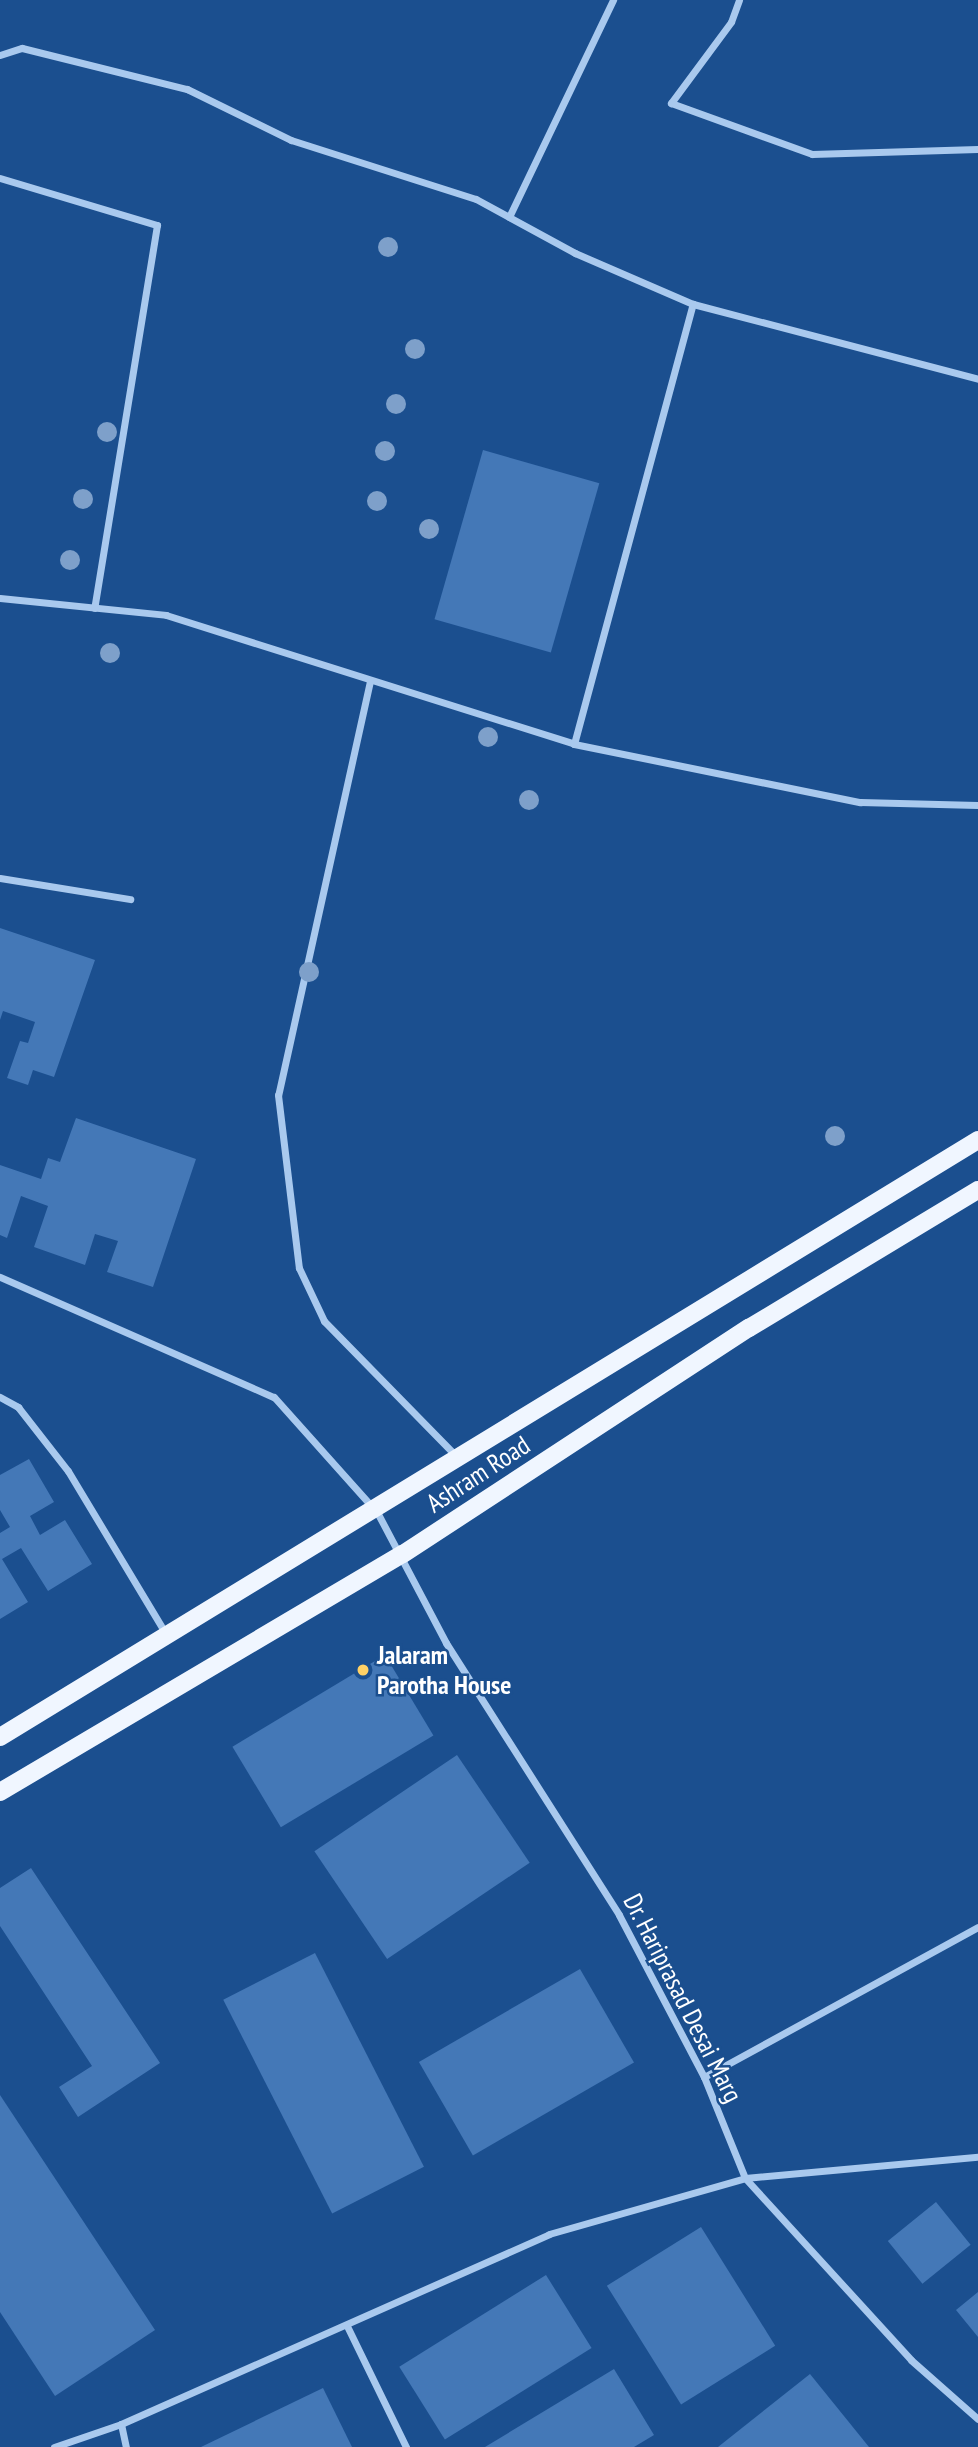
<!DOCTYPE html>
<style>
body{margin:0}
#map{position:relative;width:978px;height:2447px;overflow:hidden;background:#1b4f8f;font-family:"PT Sans Narrow",sans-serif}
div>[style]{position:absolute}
.building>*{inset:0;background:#4478b7;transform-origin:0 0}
.street>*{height:7px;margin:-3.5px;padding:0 3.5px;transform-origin:3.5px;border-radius:3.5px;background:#a9c9ee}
.primary>*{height:18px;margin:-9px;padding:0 9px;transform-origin:9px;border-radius:9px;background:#f0f6ff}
.trees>*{width:20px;height:20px;margin:-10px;border-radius:50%;background:#7ea0ca}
.dots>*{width:19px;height:19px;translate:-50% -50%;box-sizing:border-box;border:4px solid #1b4f8f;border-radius:50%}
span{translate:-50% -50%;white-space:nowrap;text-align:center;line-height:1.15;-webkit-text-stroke:5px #1b4f8f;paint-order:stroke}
.street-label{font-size:26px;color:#fff}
.poi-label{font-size:26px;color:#fff;font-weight:700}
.left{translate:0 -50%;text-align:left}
</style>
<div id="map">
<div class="building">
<i style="left:483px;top:450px;width:121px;height:176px;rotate:16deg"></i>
<i style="clip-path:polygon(0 928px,95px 960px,54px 1077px,33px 1070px,28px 1085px,7px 1078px,20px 1041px,28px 1043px,35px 1022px,3px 1011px,0 1020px)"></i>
<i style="clip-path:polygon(76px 1118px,196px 1159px,153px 1287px,107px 1272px,118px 1241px,95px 1234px,85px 1265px,34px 1247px,48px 1206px,21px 1196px,7px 1238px,0 1235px,0 1165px,41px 1179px,48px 1158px,60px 1162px)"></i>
<i style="clip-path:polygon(29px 1459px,54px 1502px,30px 1516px,40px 1535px,65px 1520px,92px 1564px,48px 1591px,21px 1548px,2px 1559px,28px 1602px,0 1619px,0 1533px,10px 1527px,0 1510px,0 1475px)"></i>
<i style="left:385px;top:1655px;width:94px;height:178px;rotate:59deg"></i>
<i style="left:457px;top:1755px;width:130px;height:172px;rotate:56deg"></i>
<i style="clip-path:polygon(31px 1868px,160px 2063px,78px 2117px,59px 2087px,92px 2066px,0 1926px,0 1888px)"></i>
<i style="left:315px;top:1953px;width:240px;height:103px;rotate:63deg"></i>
<i style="left:580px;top:1969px;width:108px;height:186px;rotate:60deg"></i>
<i style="clip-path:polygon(0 2095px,155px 2330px,55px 2396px,0 2312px)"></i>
<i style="left:936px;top:2202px;width:55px;height:62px;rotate:51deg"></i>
<i style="left:701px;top:2227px;width:140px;height:111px;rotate:58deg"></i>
<i style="left:546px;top:2275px;width:86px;height:173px;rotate:58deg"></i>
<i style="clip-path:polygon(978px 2292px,978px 2337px,956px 2310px)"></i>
<i style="clip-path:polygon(614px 2369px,654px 2435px,634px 2447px,485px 2447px)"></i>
<i style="clip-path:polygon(810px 2374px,869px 2447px,718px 2447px)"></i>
<i style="clip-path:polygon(323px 2388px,352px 2447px,201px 2447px)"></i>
</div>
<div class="street">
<i style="left:739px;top:0;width:23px;rotate:110deg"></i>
<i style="left:731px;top:22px;width:101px;rotate:126.5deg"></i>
<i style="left:671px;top:103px;width:150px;rotate:19.9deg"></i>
<i style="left:812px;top:154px;width:166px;rotate:-1.7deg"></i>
<i style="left:0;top:55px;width:23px;rotate:-18deg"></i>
<i style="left:22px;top:48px;width:170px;rotate:14deg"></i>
<i style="left:187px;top:89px;width:116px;rotate:26.1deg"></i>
<i style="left:291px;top:140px;width:194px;rotate:17.7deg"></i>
<i style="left:476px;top:199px;width:113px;rotate:28.6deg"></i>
<i style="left:575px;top:253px;width:129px;rotate:23.4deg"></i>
<i style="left:693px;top:304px;width:295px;rotate:14.7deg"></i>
<i style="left:0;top:178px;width:164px;rotate:16.7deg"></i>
<i style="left:157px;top:225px;width:388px;rotate:99.3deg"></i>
<i style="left:509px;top:217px;width:241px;rotate:-64.4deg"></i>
<i style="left:0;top:598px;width:167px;rotate:5.8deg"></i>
<i style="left:166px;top:615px;width:428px;rotate:17.5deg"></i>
<i style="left:574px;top:744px;width:292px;rotate:11.5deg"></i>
<i style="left:860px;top:802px;width:118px;rotate:1.5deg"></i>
<i style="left:370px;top:681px;width:424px;rotate:102.5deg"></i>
<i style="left:278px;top:1095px;width:174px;rotate:83.1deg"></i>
<i style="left:299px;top:1268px;width:59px;rotate:64.7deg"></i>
<i style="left:324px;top:1321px;width:192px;rotate:45.6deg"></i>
<i style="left:574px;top:744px;width:456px;rotate:-74.9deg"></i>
<i style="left:0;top:878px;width:132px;rotate:9.2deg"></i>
<i style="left:0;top:1277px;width:299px;rotate:23.7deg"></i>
<i style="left:274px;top:1397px;width:154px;rotate:48.2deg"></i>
<i style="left:377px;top:1512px;width:148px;rotate:62.2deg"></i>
<i style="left:446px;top:1643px;width:322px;rotate:57.5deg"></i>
<i style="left:619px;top:1915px;width:183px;rotate:62.3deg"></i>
<i style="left:704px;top:2077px;width:109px;rotate:67.9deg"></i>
<i style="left:745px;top:2178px;width:246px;rotate:47.6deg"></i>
<i style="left:911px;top:2360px;width:89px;rotate:41.4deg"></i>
<i style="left:0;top:1397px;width:21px;rotate:29deg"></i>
<i style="left:18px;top:1407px;width:81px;rotate:52deg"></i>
<i style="left:68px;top:1471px;width:190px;rotate:59deg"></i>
<i style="left:704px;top:2077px;width:312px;rotate:-28.7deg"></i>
<i style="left:347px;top:2326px;width:135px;rotate:64deg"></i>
<i style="left:121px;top:2424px;width:24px;rotate:78deg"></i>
<i style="left:54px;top:2447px;width:71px;rotate:-18.9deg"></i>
<i style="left:121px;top:2424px;width:468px;rotate:-23.9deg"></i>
<i style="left:549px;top:2234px;width:204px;rotate:-15.9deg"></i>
<i style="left:745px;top:2178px;width:234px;rotate:-5.2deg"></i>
</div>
<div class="primary">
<i style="left:0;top:1737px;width:1146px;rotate:-31.4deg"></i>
<i style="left:0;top:1792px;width:468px;rotate:-30.6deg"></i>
<i style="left:403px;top:1554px;width:413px;rotate:-33.2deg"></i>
<i style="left:749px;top:1328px;width:267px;rotate:-31.1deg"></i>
</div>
<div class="trees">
<i style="left:388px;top:247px"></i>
<i style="left:415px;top:349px"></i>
<i style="left:396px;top:404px"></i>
<i style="left:107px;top:432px"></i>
<i style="left:385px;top:451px"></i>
<i style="left:83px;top:499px"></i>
<i style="left:377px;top:501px"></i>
<i style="left:429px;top:529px"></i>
<i style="left:70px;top:560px"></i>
<i style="left:110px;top:653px"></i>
<i style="left:488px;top:737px"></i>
<i style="left:529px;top:800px"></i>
<i style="left:309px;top:972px"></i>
<i style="left:835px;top:1136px"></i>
</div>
<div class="dots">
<i style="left:363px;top:1670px;background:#ffd166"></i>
</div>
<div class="street-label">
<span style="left:478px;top:1474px;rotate:-33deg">Ashram Road</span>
<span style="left:683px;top:1998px;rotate:63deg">Dr. Hariprasad Desai Marg</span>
</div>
<div class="poi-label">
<span class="left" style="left:377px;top:1670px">Jalaram<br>Parotha House</span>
</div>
</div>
